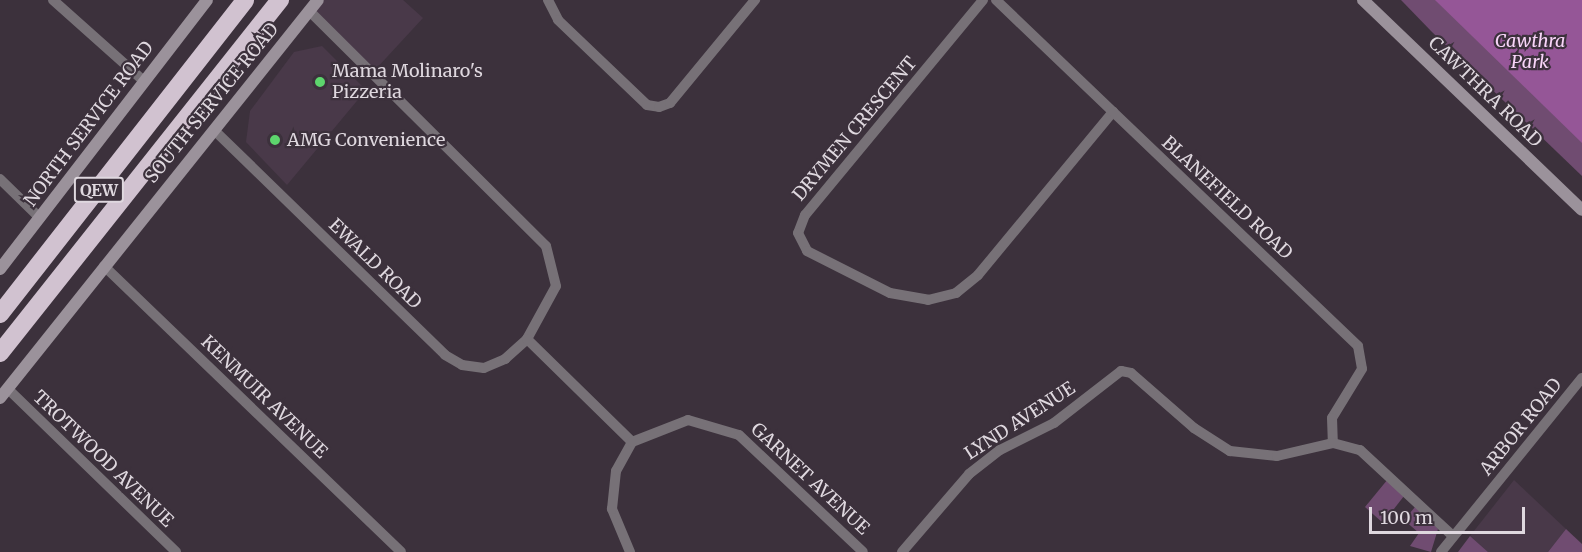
<!DOCTYPE html>
<style>
body{margin:0}
#map{position:relative;width:1582px;height:552px;overflow:hidden;background:#3c313c;font-family:Merriweather,serif}
div>[style]{position:absolute}
.built>*{inset:0;background:#493949}
.green>*{inset:0;background:#704c71}
.forest>*{inset:0;background:#955697}
.street>*{height:10px;margin:-5px;padding:0 5px;transform-origin:5px;border-radius:5px;background:#777177}
.secondary>*{height:12px;margin:-6px;padding:0 6px;transform-origin:6px;border-radius:6px;background:#9b929b}
.highway>*{height:18px;margin:-9px;padding:0 9px;transform-origin:9px;border-radius:9px;background:#d1c2d0}
.dots>*{width:16px;height:16px;translate:-50% -50%;box-sizing:border-box;border:3px solid #3c313c;border-radius:50%}
span{translate:-50% -50%;white-space:nowrap;text-align:center;line-height:1.15;-webkit-text-stroke:4.5px #3c313c;paint-order:stroke}
.shield-label span{padding:2px 4px;background:#3c313c;border:2px solid;border-radius:4px;-webkit-text-stroke-width:0}
.shield-label{font-size:16px;color:#dfd8df;font-weight:700}
.park-label{font-size:18px;color:#f8d4f8;font-style:italic}
.poi-label{font-size:18px;color:#dfd8df}
.left{translate:0 -50%;text-align:left}
.street-label{font-size:18px;color:#dfd8df}
.scale{position:absolute;left:1369px;top:507px;width:156px;height:27px;box-sizing:border-box;border:3px solid #dfd8df;border-top:0;padding-left:8px;font-size:18px;line-height:21px;white-space:nowrap;color:#dfd8df;-webkit-text-stroke:4px #3c313c;paint-order:stroke}
</style>
<div id="map">
<div class="built">
<i style="clip-path:polygon(323px 0,403px 0,423px 18px,375px 70px,312px 12px)"></i>
<i style="clip-path:polygon(322px 46px,366px 90px,287px 185px,246px 142px,250px 111px,294px 52px)"></i>
<i style="clip-path:polygon(1514px 480px,1566px 529px,1548px 552px,1488px 552px,1470px 536px)"></i>
</div>
<div class="green">
<i style="clip-path:polygon(1401px 0,1582px 0,1582px 176px,1432px 32px)"></i>
<i style="clip-path:polygon(1388px 479px,1404px 496px,1383px 523px,1365px 507px)"></i>
<i style="clip-path:polygon(1415px 507px,1438px 529px,1431px 552px,1410px 546px,1419px 533px,1404px 520px)"></i>
<i style="clip-path:polygon(1566px 529px,1582px 544px,1582px 552px,1548px 552px)"></i>
<i style="clip-path:polygon(1470px 536px,1488px 552px,1458px 552px)"></i>
</div>
<div class="forest">
<i style="clip-path:polygon(1435px 0,1582px 0,1582px 143px)"></i>
</div>
<div class="street">
<i style="left:53px;top:0;width:122px;rotate:41.7deg"></i>
<i style="left:548px;top:0;width:22px;rotate:63deg"></i>
<i style="left:558px;top:20px;width:123px;rotate:43.7deg"></i>
<i style="left:647px;top:105px;width:12px;rotate:9deg"></i>
<i style="left:659px;top:107px;width:12px;rotate:-20deg"></i>
<i style="left:670px;top:103px;width:134px;rotate:-50.5deg"></i>
<i style="left:983px;top:0;width:279px;rotate:129.6deg"></i>
<i style="left:805px;top:215px;width:19px;rotate:111deg"></i>
<i style="left:798px;top:233px;width:20px;rotate:63deg"></i>
<i style="left:807px;top:251px;width:93px;rotate:26.8deg"></i>
<i style="left:890px;top:293px;width:39px;rotate:10deg"></i>
<i style="left:928px;top:300px;width:29px;rotate:-14deg"></i>
<i style="left:956px;top:293px;width:28px;rotate:-39deg"></i>
<i style="left:978px;top:275px;width:212px;rotate:-50.4deg"></i>
<i style="left:996px;top:0;width:501px;rotate:43.71deg"></i>
<i style="left:1358px;top:346px;width:23px;rotate:80deg"></i>
<i style="left:1362px;top:369px;width:57px;rotate:121.5deg"></i>
<i style="left:1332px;top:418px;width:25px;rotate:88deg"></i>
<i style="left:214px;top:130px;width:322px;rotate:44.2deg"></i>
<i style="left:445px;top:355px;width:20px;rotate:30deg"></i>
<i style="left:462px;top:365px;width:22px;rotate:8deg"></i>
<i style="left:484px;top:368px;width:23px;rotate:-23deg"></i>
<i style="left:505px;top:359px;width:30px;rotate:-42deg"></i>
<i style="left:527px;top:339px;width:60px;rotate:-61.3deg"></i>
<i style="left:556px;top:286px;width:41px;rotate:-104deg"></i>
<i style="left:546px;top:246px;width:334px;rotate:-135.2deg"></i>
<i style="left:0;top:179px;width:56px;rotate:44.3deg"></i>
<i style="left:104px;top:266px;width:412px;rotate:43.9deg"></i>
<i style="left:527px;top:339px;width:147px;rotate:44.4deg"></i>
<i style="left:8px;top:389px;width:234px;rotate:44.1deg"></i>
<i style="left:630px;top:552px;width:47px;rotate:-112.7deg"></i>
<i style="left:612px;top:509px;width:38px;rotate:-84deg"></i>
<i style="left:616px;top:471px;width:33px;rotate:-61deg"></i>
<i style="left:632px;top:442px;width:60px;rotate:-21.4deg"></i>
<i style="left:688px;top:420px;width:53px;rotate:16.4deg"></i>
<i style="left:739px;top:435px;width:170px;rotate:43.3deg"></i>
<i style="left:902px;top:552px;width:103px;rotate:-49.3deg"></i>
<i style="left:969px;top:474px;width:39px;rotate:-38deg"></i>
<i style="left:1000px;top:450px;width:60px;rotate:-26.6deg"></i>
<i style="left:1054px;top:423px;width:85px;rotate:-37.8deg"></i>
<i style="left:1121px;top:371px;width:10px;rotate:11deg"></i>
<i style="left:1131px;top:373px;width:84px;rotate:41.1deg"></i>
<i style="left:1194px;top:428px;width:43px;rotate:32.6deg"></i>
<i style="left:1230px;top:451px;width:47px;rotate:6.1deg"></i>
<i style="left:1277px;top:456px;width:57px;rotate:-13.1deg"></i>
<i style="left:1333px;top:443px;width:28px;rotate:15deg"></i>
<i style="left:1360px;top:450px;width:127px;rotate:42.8deg"></i>
<i style="left:1441px;top:552px;width:224px;rotate:-51deg"></i>
</div>
<div class="secondary">
<i style="left:1363px;top:0;width:303px;rotate:43.8deg"></i>
<i style="left:0;top:269px;width:339px;rotate:-52.4deg"></i>
<i style="left:0;top:398px;width:509px;rotate:-51.38deg"></i>
</div>
<div class="highway">
<i style="left:0;top:314px;width:398px;rotate:-52deg"></i>
<i style="left:0;top:353px;width:451px;rotate:-51.6deg"></i>
</div>
<div class="dots">
<i style="left:320px;top:82px;background:#5dd56d"></i>
<i style="left:275px;top:140px;background:#5dd56d"></i>
</div>
<div class="shield-label">
<span style="left:99px;top:190px">QEW</span>
</div>
<div class="park-label">
<span style="left:1530px;top:52px">Cawthra<br>Park</span>
</div>
<div class="poi-label">
<span class="left" style="left:332px;top:82px">Mama Molinaro's<br>Pizzeria</span>
<span class="left" style="left:287px;top:140px">AMG Convenience</span>
</div>
<div class="street-label">
<span style="left:1485px;top:92px;rotate:44deg">CAWTHRA ROAD</span>
<span style="left:212px;top:103px;rotate:-51deg">SOUTH SERVICE ROAD</span>
<span style="left:89px;top:124px;rotate:-53deg">NORTH SERVICE ROAD</span>
<span style="left:855px;top:129px;rotate:-50deg">DRYMEN CRESCENT</span>
<span style="left:1227px;top:198px;rotate:43deg">BLANEFIELD ROAD</span>
<span style="left:375px;top:264px;rotate:44deg">EWALD ROAD</span>
<span style="left:264px;top:397px;rotate:44deg">KENMUIR AVENUE</span>
<span style="left:1020px;top:421px;rotate:-33deg">LYND AVENUE</span>
<span style="left:1521px;top:427px;rotate:-51deg">ARBOR ROAD</span>
<span style="left:103px;top:459px;rotate:44deg">TROTWOOD AVENUE</span>
<span style="left:810px;top:479px;rotate:43deg">GARNET AVENUE</span>
</div>
<div class="scale">100 m</div>
</div>
